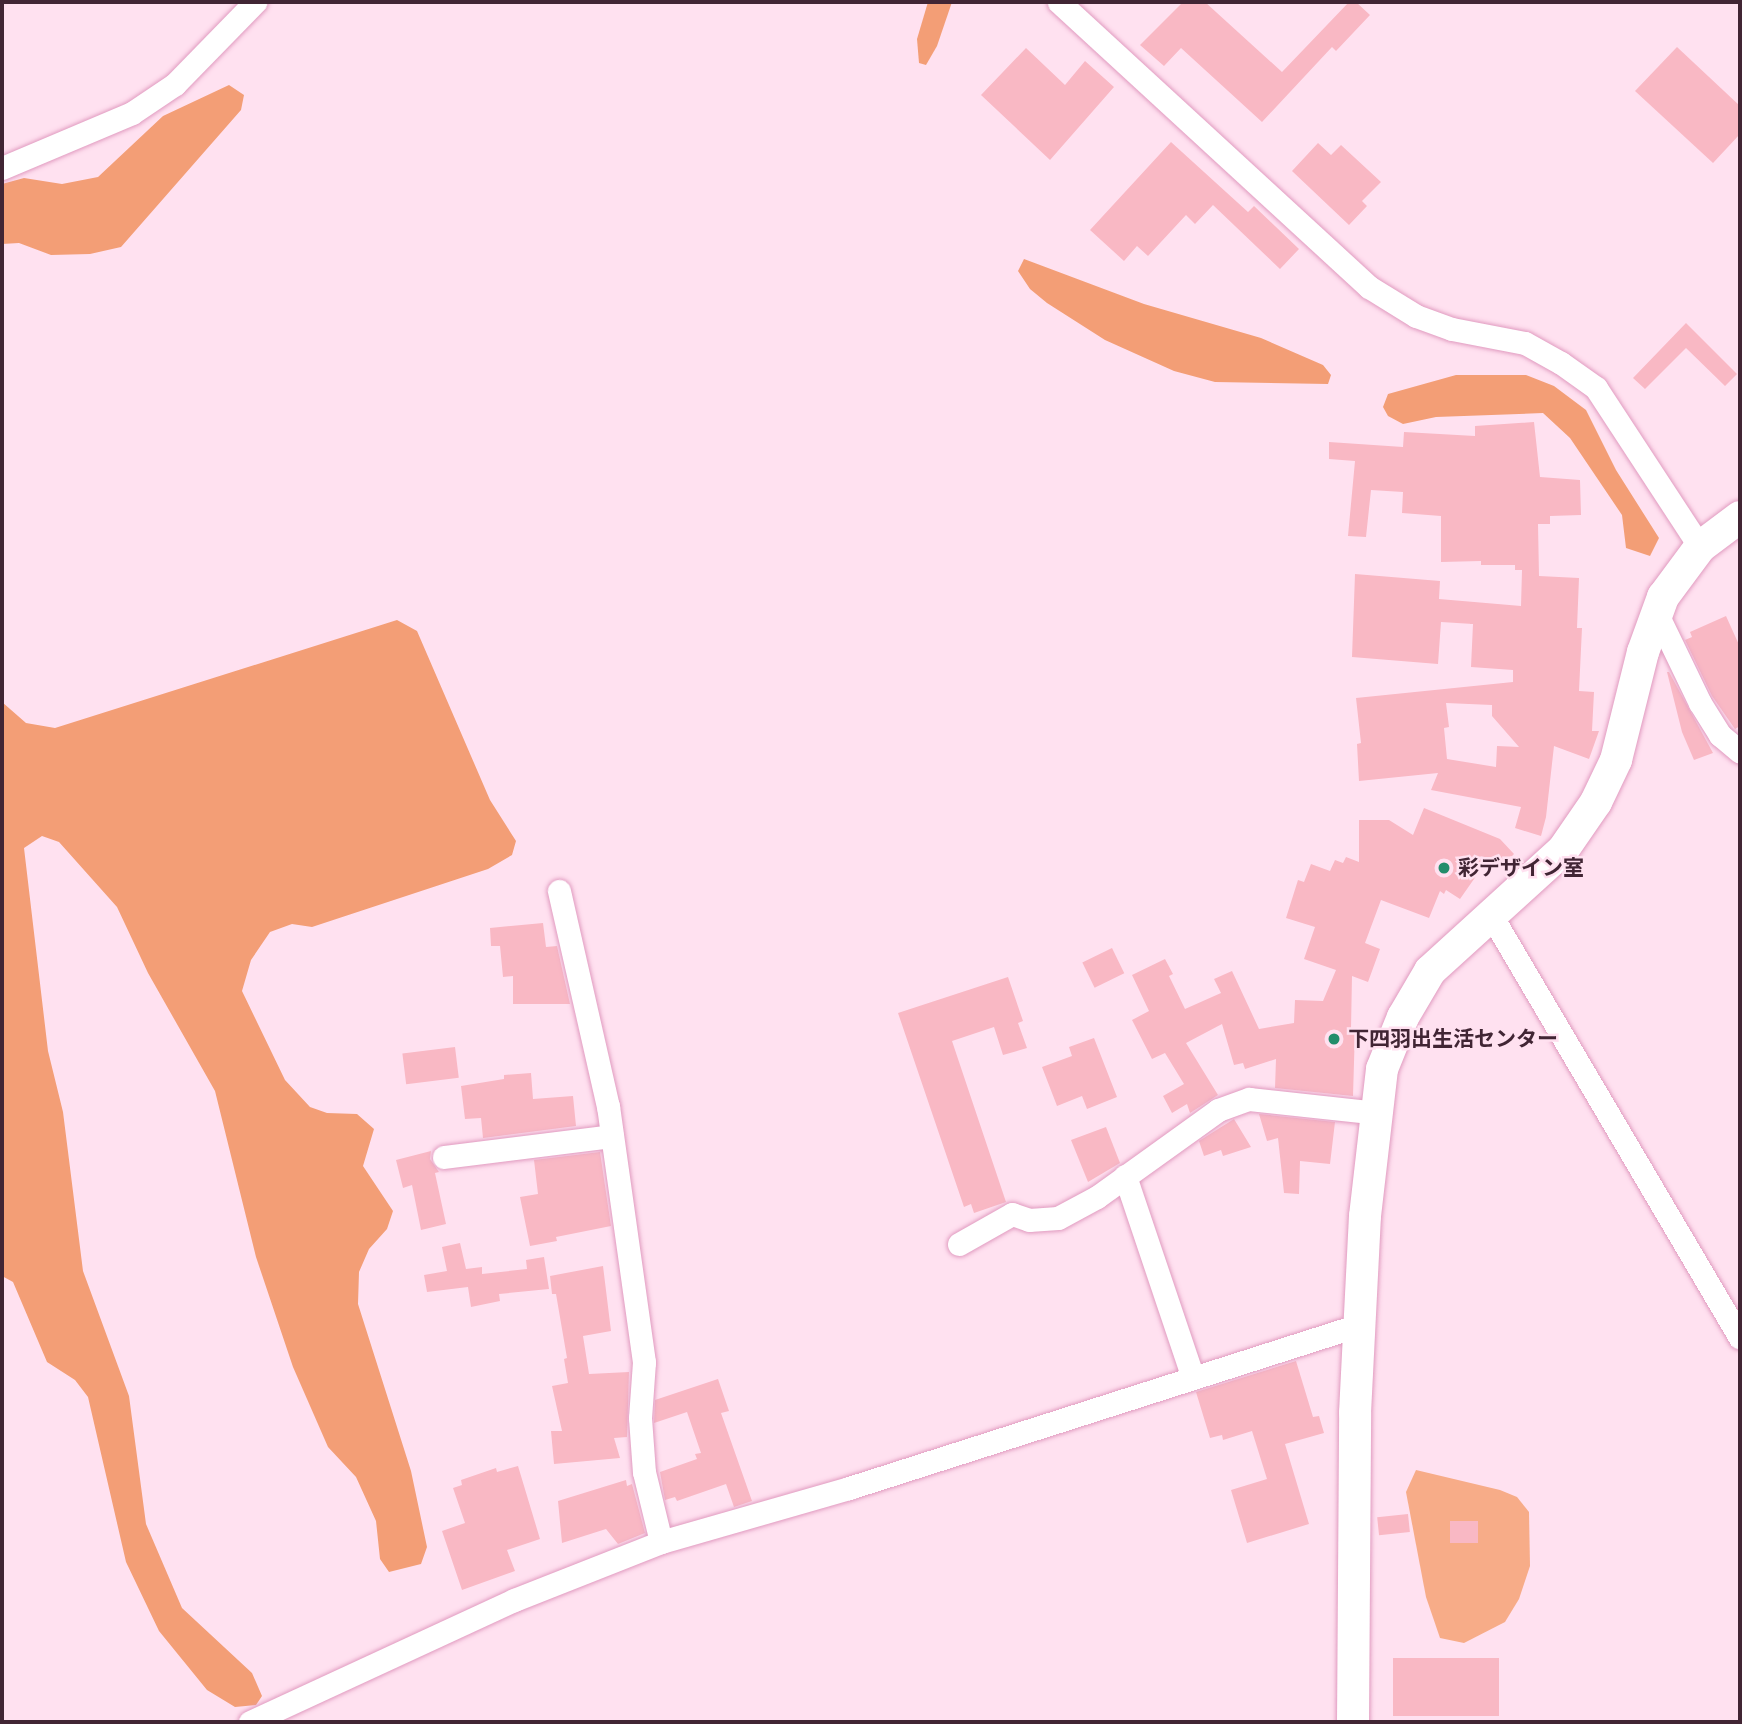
<!DOCTYPE html>
<meta charset="utf-8">
<style>
body{margin:0}
#map{position:relative;width:1742px;height:1724px;overflow:hidden;background:#ffe1f0;font-family:"Roboto Condensed","Noto Sans JP",sans-serif}
div>[style]{position:absolute}
.green>*{inset:0;background:#f7ac88}
.forest>*{inset:0;background:#f39e76}
.building>*{inset:0;background:#f9b8c4;transform-origin:0 0}
.roads{filter:drop-shadow(0 0 2px #e19bc0) drop-shadow(0 0 2px #e19bc0)}
.street>*{height:23px;margin:-11.5px;padding:0 11.5px;transform-origin:11.5px;border-radius:11.5px;background:#fff}
.secondary>*{height:32px;margin:-16px;padding:0 16px;transform-origin:16px;border-radius:16px;background:#fff}
.dots>*{width:19px;height:19px;translate:-50% -50%;box-sizing:border-box;border:4px solid #ffe1f0;border-radius:50%}
span{translate:-50% -50%;white-space:nowrap;text-align:center;line-height:1.15;-webkit-text-stroke:5px #ffe1f0;paint-order:stroke}
.poi-label{font-size:21px;color:#412534;font-weight:700}
.left{translate:0 -50%;text-align:left}
.frame{position:absolute;inset:0;border:4px solid #412534;pointer-events:none}
</style>
<div id="map">
<div class="green">
<i style="clip-path:polygon(1416px 1470px,1500px 1490px,1517px 1497px,1529px 1512px,1530px 1566px,1519px 1599px,1505px 1622px,1464px 1643px,1440px 1638px,1426px 1597px,1406px 1492px)"></i>
</div>
<div class="forest">
<i style="clip-path:polygon(928px 2px,952px 2px,937px 46px,926px 65px,919px 63px,917px 39px)"></i>
<i style="clip-path:polygon(229px 85px,244px 95px,241px 110px,121px 247px,90px 254px,51px 255px,19px 243px,2px 244px,2px 184px,24px 178px,62px 184px,98px 177px,163px 116px)"></i>
<i style="clip-path:polygon(1024px 259px,1144px 304px,1261px 338px,1323px 365px,1331px 375px,1328px 384px,1215px 382px,1174px 371px,1105px 340px,1047px 303px,1030px 289px,1018px 271px)"></i>
<i style="clip-path:polygon(1456px 375px,1526px 375px,1554px 386px,1586px 410px,1616px 470px,1659px 538px,1650px 556px,1626px 548px,1622px 515px,1570px 438px,1543px 413px,1436px 417px,1403px 424px,1388px 416px,1383px 407px,1388px 394px)"></i>
<i style="clip-path:polygon(397px 620px,417px 631px,490px 800px,516px 841px,512px 855px,488px 869px,312px 927px,292px 924px,270px 932px,251px 960px,242px 991px,285px 1080px,310px 1107px,327px 1113px,357px 1114px,374px 1129px,363px 1166px,393px 1211px,387px 1229px,369px 1249px,359px 1272px,358px 1304px,411px 1471px,427px 1547px,421px 1564px,389px 1572px,380px 1559px,376px 1521px,356px 1477px,328px 1447px,293px 1367px,256px 1257px,215px 1091px,148px 973px,117px 907px,59px 842px,42px 836px,24px 848px,48px 1051px,63px 1112px,83px 1271px,129px 1396px,146px 1524px,182px 1608px,252px 1673px,262px 1696px,256px 1705px,235px 1707px,207px 1690px,159px 1631px,126px 1562px,88px 1397px,75px 1380px,47px 1362px,13px 1282px,2px 1276px,2px 702px,26px 723px,55px 728px)"></i>
</div>
<div class="building">
<i style="clip-path:polygon(1183px 2px,1205px 2px,1282px 72px,1349px 2px,1356px 2px,1370px 15px,1336px 51px,1332px 47px,1262px 122px,1181px 48px,1164px 66px,1140px 45px)"></i>
<i style="clip-path:polygon(1677px 47px,1740px 106px,1740px 134px,1713px 163px,1635px 91px)"></i>
<i style="clip-path:polygon(1026px 48px,1065px 85px,1085px 61px,1114px 87px,1050px 160px,981px 95px)"></i>
<i style="clip-path:polygon(1171px 142px,1248px 212px,1254px 206px,1299px 249px,1280px 269px,1213px 205px,1195px 224px,1186px 215px,1148px 256px,1137px 246px,1124px 261px,1090px 230px)"></i>
<i style="clip-path:polygon(1318px 143px,1331px 155px,1341px 145px,1381px 182px,1362px 201px,1367px 206px,1349px 225px,1292px 171px)"></i>
<i style="clip-path:polygon(1686px 323px,1737px 374px,1725px 386px,1686px 348px,1645px 389px,1633px 378px)"></i>
<i style="clip-path:polygon(evenodd,1534px 422px,1540px 477px,1580px 480px,1581px 515px,1550px 516px,1550px 524px,1538px 524px,1539px 576px,1579px 578px,1577px 628px,1582px 628px,1579px 691px,1594px 692px,1592px 731px,1599px 731px,1589px 759px,1554px 746px,1546px 817px,1541px 836px,1515px 828px,1521px 807px,1431px 790px,1438px 773px,1359px 781px,1357px 744px,1361px 743px,1356px 698px,1513px 682px,1513px 670px,1471px 667px,1473px 624px,1441px 622px,1438px 664px,1352px 657px,1355px 574px,1440px 581px,1439px 599px,1521px 606px,1522px 570px,1515px 570px,1515px 565px,1481px 565px,1481px 561px,1441px 562px,1441px 516px,1402px 513px,1403px 492px,1371px 490px,1366px 537px,1348px 536px,1355px 461px,1329px 459px,1329px 442px,1403px 447px,1404px 432px,1475px 436px,1475px 426px,1534px 422px,1446px 703px,1492px 705px,1492px 716px,1519px 747px,1497px 746px,1496px 767px,1447px 759px,1444px 728px,1449px 727px,1446px 703px)"></i>
<i style="clip-path:polygon(1726px 616px,1740px 647px,1740px 726px,1735px 729px,1712px 696px,1685px 640px,1692px 637px,1690px 632px)"></i>
<i style="clip-path:polygon(1667px 672px,1669px 672px,1713px 753px,1694px 760px,1682px 732px)"></i>
<i style="clip-path:polygon(1424px 808px,1500px 839px,1514px 854px,1503px 865px,1488px 859px,1460px 899px,1446px 890px,1444px 894px,1440px 891px,1429px 918px,1381px 900px,1365px 943px,1380px 949px,1368px 982px,1352px 976px,1351px 1029px,1355px 1029px,1353px 1096px,1275px 1088px,1276px 1059px,1245px 1069px,1243px 1063px,1234px 1065px,1222px 1024px,1186px 1043px,1218px 1095px,1190px 1113px,1187px 1104px,1172px 1113px,1163px 1096px,1184px 1084px,1165px 1053px,1152px 1059px,1132px 1020px,1149px 1011px,1132px 975px,1165px 959px,1173px 974px,1169px 976px,1185px 1009px,1221px 993px,1214px 979px,1232px 971px,1259px 1029px,1294px 1023px,1295px 1000px,1323px 1001px,1336px 970px,1304px 959px,1315px 927px,1286px 918px,1298px 880px,1304px 882px,1311px 864px,1330px 871px,1335px 860px,1343px 863px,1346px 857px,1359px 862px,1359px 820px,1389px 820px,1413px 835px)"></i>
<i style="clip-path:polygon(543px 923px,546px 947px,557px 946px,570px 1004px,513px 1004px,513px 976px,503px 977px,500px 946px,491px 946px,490px 928px)"></i>
<i style="left:1112px;top:948px;width:28px;height:33px;rotate:64deg"></i>
<i style="clip-path:polygon(1008px 977px,1023px 1021px,1018px 1023px,1027px 1048px,1003px 1055px,994px 1027px,952px 1041px,1006px 1202px,974px 1213px,971px 1204px,964px 1207px,898px 1013px)"></i>
<i style="clip-path:polygon(1094px 1038px,1117px 1097px,1087px 1109px,1082px 1096px,1057px 1106px,1042px 1067px,1072px 1056px,1069px 1047px)"></i>
<i style="left:455px;top:1047px;width:31px;height:53px;rotate:83deg"></i>
<i style="clip-path:polygon(531px 1073px,533px 1099px,573px 1096px,576px 1126px,483px 1138px,481px 1118px,465px 1119px,461px 1086px,504px 1079px,504px 1075px)"></i>
<i style="clip-path:polygon(1259px 1114px,1335px 1122px,1330px 1164px,1300px 1161px,1299px 1194px,1284px 1193px,1278px 1138px,1267px 1141px)"></i>
<i style="clip-path:polygon(1234px 1119px,1251px 1147px,1223px 1156px,1221px 1150px,1204px 1156px,1199px 1141px)"></i>
<i style="clip-path:polygon(1106px 1127px,1120px 1163px,1088px 1182px,1071px 1140px)"></i>
<i style="clip-path:polygon(431px 1151px,430px 1159px,439px 1172px,435px 1173px,446px 1224px,421px 1230px,412px 1185px,403px 1188px,396px 1160px)"></i>
<i style="clip-path:polygon(600px 1152px,611px 1226px,556px 1237px,557px 1241px,530px 1246px,520px 1197px,538px 1194px,534px 1160px)"></i>
<i style="clip-path:polygon(460px 1243px,466px 1269px,482px 1267px,482px 1274px,527px 1269px,526px 1260px,544px 1257px,549px 1289px,499px 1294px,500px 1301px,471px 1307px,468px 1287px,427px 1292px,424px 1275px,447px 1271px,442px 1247px)"></i>
<i style="clip-path:polygon(603px 1266px,611px 1331px,583px 1336px,589px 1374px,629px 1372px,627px 1437px,614px 1438px,620px 1458px,554px 1464px,551px 1431px,562px 1431px,552px 1386px,568px 1383px,564px 1359px,567px 1358px,556px 1294px,552px 1294px,550px 1276px)"></i>
<i style="clip-path:polygon(1296px 1361px,1313px 1417px,1319px 1416px,1324px 1433px,1285px 1444px,1309px 1524px,1247px 1543px,1231px 1490px,1267px 1479px,1252px 1431px,1223px 1440px,1222px 1435px,1210px 1438px,1196px 1392px)"></i>
<i style="clip-path:polygon(718px 1379px,729px 1411px,721px 1413px,752px 1501px,734px 1507px,726px 1484px,677px 1501px,675px 1497px,665px 1500px,660px 1472px,697px 1459px,695px 1454px,701px 1453px,687px 1412px,654px 1423px,655px 1400px)"></i>
<i style="clip-path:polygon(518px 1466px,540px 1539px,507px 1550px,515px 1571px,462px 1590px,442px 1531px,465px 1523px,453px 1488px,462px 1485px,461px 1480px,496px 1468px,497px 1472px)"></i>
<i style="clip-path:polygon(626px 1480px,627px 1486px,632px 1484px,645px 1533px,618px 1544px,606px 1529px,562px 1543px,558px 1501px)"></i>
<i style="left:1408px;top:1514px;width:18px;height:31px;rotate:84deg"></i>
<i style="left:1478px;top:1521px;width:22px;height:28px;rotate:90deg"></i>
<i style="left:1393px;top:1658px;width:106px;height:58px"></i>
</div>
<div class="roads">
<div class="street">
<i style="left:1059px;top:2px;width:421px;rotate:42.6deg"></i>
<i style="left:1369px;top:287px;width:55px;rotate:31.7deg"></i>
<i style="left:1416px;top:316px;width:38px;rotate:20deg"></i>
<i style="left:1452px;top:329px;width:74px;rotate:10.9deg"></i>
<i style="left:1525px;top:343px;width:41px;rotate:29.1deg"></i>
<i style="left:1561px;top:363px;width:43px;rotate:35.5deg"></i>
<i style="left:1596px;top:388px;width:190px;rotate:56.8deg"></i>
<i style="left:2px;top:168px;width:141px;rotate:-22.9deg"></i>
<i style="left:132px;top:113px;width:52px;rotate:-34deg"></i>
<i style="left:175px;top:84px;width:115px;rotate:-45.7deg"></i>
<i style="left:1657px;top:614px;width:99px;rotate:64.2deg"></i>
<i style="left:1700px;top:703px;width:38px;rotate:58deg"></i>
<i style="left:1720px;top:735px;width:26px;rotate:40deg"></i>
<i style="left:559px;top:891px;width:221px;rotate:77.2deg"></i>
<i style="left:608px;top:1106px;width:259px;rotate:82deg"></i>
<i style="left:644px;top:1362px;width:56px;rotate:94.1deg"></i>
<i style="left:640px;top:1418px;width:54px;rotate:85.8deg"></i>
<i style="left:644px;top:1472px;width:72px;rotate:76.3deg"></i>
<i style="left:1491px;top:915px;width:490px;rotate:59.5deg"></i>
<i style="left:444px;top:1157px;width:169px;rotate:-7.1deg"></i>
<i style="left:1125px;top:1176px;width:213px;rotate:71.4deg"></i>
<i style="left:959px;top:1244px;width:61px;rotate:-29.5deg"></i>
<i style="left:1012px;top:1214px;width:18px;rotate:19deg"></i>
<i style="left:1029px;top:1220px;width:29px;rotate:-4deg"></i>
<i style="left:1058px;top:1218px;width:44px;rotate:-28.3deg"></i>
<i style="left:1097px;top:1197px;width:149px;rotate:-35.7deg"></i>
<i style="left:1218px;top:1110px;width:33px;rotate:-20deg"></i>
<i style="left:1249px;top:1099px;width:129px;rotate:6.2deg"></i>
<i style="left:250px;top:1722px;width:291px;rotate:-24.8deg"></i>
<i style="left:514px;top:1600px;width:158px;rotate:-21.5deg"></i>
<i style="left:661px;top:1542px;width:196px;rotate:-16deg"></i>
<i style="left:849px;top:1488px;width:535px;rotate:-17.72deg"></i>
</div>
<div class="secondary">
<i style="left:1353px;top:1722px;width:309px;rotate:-89.6deg"></i>
<i style="left:1355px;top:1413px;width:197px;rotate:-87.1deg"></i>
<i style="left:1365px;top:1216px;width:148px;rotate:-83.4deg"></i>
<i style="left:1382px;top:1069px;width:56px;rotate:-68deg"></i>
<i style="left:1403px;top:1017px;width:53px;rotate:-59.6deg"></i>
<i style="left:1430px;top:971px;width:180px;rotate:-42.3deg"></i>
<i style="left:1563px;top:850px;width:58px;rotate:-55.5deg"></i>
<i style="left:1596px;top:802px;width:47px;rotate:-64.5deg"></i>
<i style="left:1616px;top:760px;width:111px;rotate:-76deg"></i>
<i style="left:1643px;top:652px;width:59px;rotate:-70deg"></i>
<i style="left:1663px;top:597px;width:62px;rotate:-53.5deg"></i>
<i style="left:1700px;top:547px;width:50px;rotate:-36.9deg"></i>
</div>
</div>
<div class="dots">
<i style="left:1444px;top:868px;background:#228d6b"></i>
<i style="left:1334px;top:1039px;background:#228d6b"></i>
</div>
<div class="poi-label">
<span class="left" style="left:1458px;top:868px">彩デザイン室</span>
<span class="left" style="left:1348px;top:1039px">下四羽出生活センター</span>
</div>
<div class="frame"></div>
</div>
